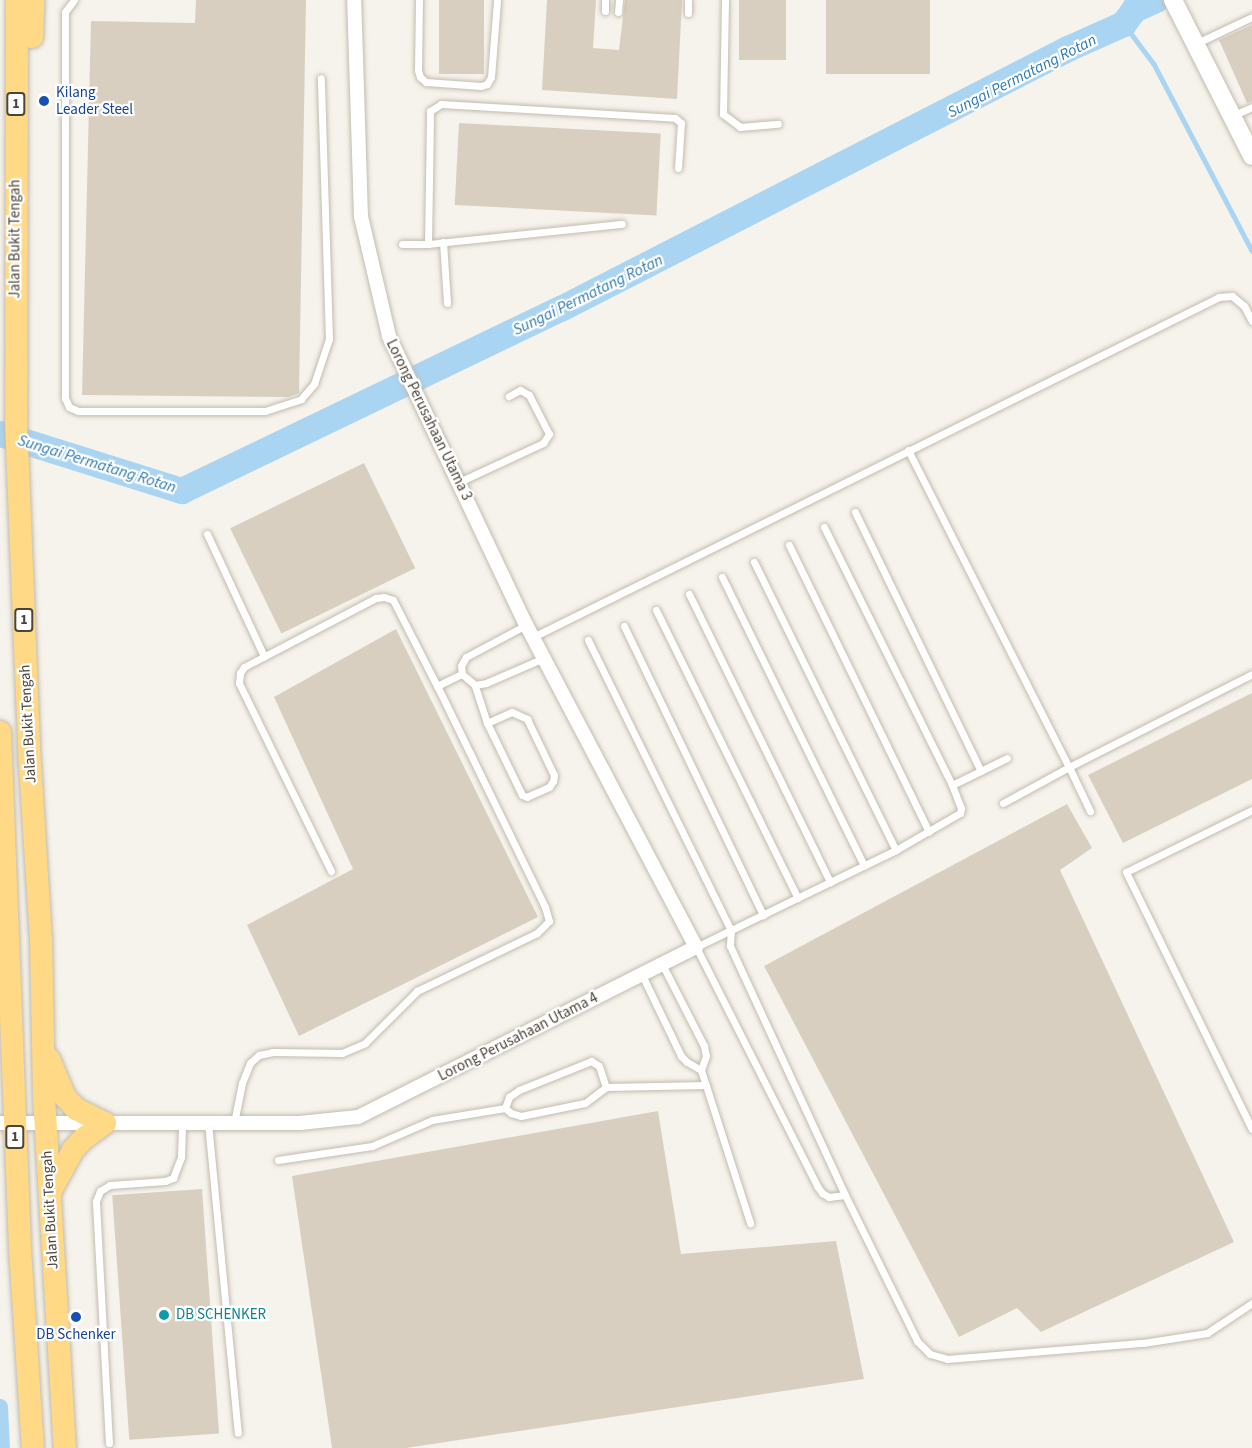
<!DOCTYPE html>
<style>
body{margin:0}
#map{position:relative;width:1252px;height:1448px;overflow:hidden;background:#f6f3ec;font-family:"Source Sans 3",sans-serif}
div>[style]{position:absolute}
.stream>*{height:4.5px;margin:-2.25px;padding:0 2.25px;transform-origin:2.25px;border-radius:2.25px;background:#a9d4f2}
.canal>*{height:15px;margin:-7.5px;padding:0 7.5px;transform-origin:7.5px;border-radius:7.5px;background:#a9d4f2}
.river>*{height:26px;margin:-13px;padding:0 13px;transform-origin:13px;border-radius:13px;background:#a9d4f2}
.building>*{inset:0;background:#d8cfc1;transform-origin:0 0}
.roads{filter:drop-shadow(0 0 2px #c2bbae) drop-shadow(0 0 2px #c2bbae)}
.service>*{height:7px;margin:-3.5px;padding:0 3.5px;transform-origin:3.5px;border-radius:3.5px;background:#fff}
.minor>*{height:14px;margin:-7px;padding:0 7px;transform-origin:7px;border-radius:7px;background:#fff}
.tertiary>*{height:18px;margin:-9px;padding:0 9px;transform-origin:9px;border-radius:9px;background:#fff}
.trunk>*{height:22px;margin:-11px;padding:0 11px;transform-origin:11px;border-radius:11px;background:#ffd985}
.dots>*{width:16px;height:16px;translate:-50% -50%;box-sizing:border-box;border:3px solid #fff;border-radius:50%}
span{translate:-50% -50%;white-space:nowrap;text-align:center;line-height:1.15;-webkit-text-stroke:4.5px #fff;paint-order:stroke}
.shield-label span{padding:2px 4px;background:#fff;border:2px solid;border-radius:4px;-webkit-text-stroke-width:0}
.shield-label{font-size:14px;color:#4b4439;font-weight:700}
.transit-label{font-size:15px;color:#164399}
.left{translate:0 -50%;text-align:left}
.street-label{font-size:15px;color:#4b4439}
.culture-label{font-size:15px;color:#0d838f}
.water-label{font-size:16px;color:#2e7ab2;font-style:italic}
</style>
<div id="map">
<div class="stream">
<i style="left:1127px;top:0;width:12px;rotate:55deg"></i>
<i style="left:1124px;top:24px;width:50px;rotate:53.1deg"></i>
<i style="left:1154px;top:64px;width:211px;rotate:62.3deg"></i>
</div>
<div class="canal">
<i style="left:0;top:1406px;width:42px;rotate:87.3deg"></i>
</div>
<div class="river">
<i style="left:0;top:434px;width:191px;rotate:17.4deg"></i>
<i style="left:182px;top:491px;width:420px;rotate:-25.7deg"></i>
<i style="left:561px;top:309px;width:570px;rotate:-27.15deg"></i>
<i style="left:1068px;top:49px;width:61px;rotate:-24.1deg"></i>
<i style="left:1124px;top:24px;width:17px;rotate:-54deg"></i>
<i style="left:1134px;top:10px;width:24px;rotate:-24deg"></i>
</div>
<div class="building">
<i style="clip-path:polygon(196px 0,306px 0,299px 393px,289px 397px,82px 395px,91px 21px,195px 23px)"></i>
<i style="left:439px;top:0;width:45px;height:74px"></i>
<i style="clip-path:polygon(547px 0,596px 0,593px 48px,619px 50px,625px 0,682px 0,677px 99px,542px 90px)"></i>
<i style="left:739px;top:0;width:47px;height:60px"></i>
<i style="left:826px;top:0;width:104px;height:74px"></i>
<i style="clip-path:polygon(1252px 25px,1252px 101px,1247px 103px,1219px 40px)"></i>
<i style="left:459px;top:123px;width:202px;height:82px;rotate:3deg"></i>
<i style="left:364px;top:463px;width:117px;height:149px;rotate:64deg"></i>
<i style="clip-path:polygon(396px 629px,538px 917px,299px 1036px,247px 925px,353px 869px,274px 697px)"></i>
<i style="clip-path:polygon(1252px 693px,1252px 779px,1123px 843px,1088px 775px)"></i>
<i style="clip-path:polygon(1067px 804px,1092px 848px,1060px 870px,1234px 1242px,1041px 1332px,1017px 1308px,959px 1337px,764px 966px)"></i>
<i style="clip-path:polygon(658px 1111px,681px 1254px,836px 1241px,864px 1379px,406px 1448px,332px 1448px,292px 1176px)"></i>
<i style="left:202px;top:1189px;width:245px;height:90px;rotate:86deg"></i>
</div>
<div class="roads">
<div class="service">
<i style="left:74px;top:0;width:15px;rotate:127deg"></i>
<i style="left:65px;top:12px;width:386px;rotate:90deg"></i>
<i style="left:65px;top:398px;width:10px;rotate:66deg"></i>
<i style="left:69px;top:407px;width:10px;rotate:24deg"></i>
<i style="left:78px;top:411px;width:187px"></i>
<i style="left:265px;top:411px;width:38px;rotate:-18deg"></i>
<i style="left:301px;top:399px;width:20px;rotate:-49deg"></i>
<i style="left:314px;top:384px;width:47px;rotate:-71.6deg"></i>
<i style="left:329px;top:339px;width:261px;rotate:-91.8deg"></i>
<i style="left:419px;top:0;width:70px;rotate:90.8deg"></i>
<i style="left:418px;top:70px;width:7px;rotate:74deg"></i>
<i style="left:420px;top:77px;width:8px;rotate:40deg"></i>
<i style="left:426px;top:82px;width:55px;rotate:4.2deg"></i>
<i style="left:481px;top:86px;width:6px;rotate:-18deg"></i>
<i style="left:487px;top:84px;width:8px;rotate:-60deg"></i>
<i style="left:491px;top:77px;width:77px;rotate:-85.5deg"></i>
<i style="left:725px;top:0;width:114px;rotate:91deg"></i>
<i style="left:723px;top:114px;width:21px;rotate:37deg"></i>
<i style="left:740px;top:127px;width:38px;rotate:-5deg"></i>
<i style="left:605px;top:11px;width:11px;rotate:-90deg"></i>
<i style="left:618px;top:12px;width:12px;rotate:-85deg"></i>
<i style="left:688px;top:13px;width:13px;rotate:-90deg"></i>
<i style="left:1197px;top:43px;width:61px;rotate:-25.3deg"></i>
<i style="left:1234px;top:115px;width:20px;rotate:-24deg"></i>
<i style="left:443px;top:242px;width:61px;rotate:86.2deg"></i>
<i style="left:402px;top:244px;width:26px"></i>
<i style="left:428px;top:244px;width:133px;rotate:-89.1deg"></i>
<i style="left:430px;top:111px;width:13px;rotate:-32deg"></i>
<i style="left:441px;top:104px;width:234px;rotate:3.4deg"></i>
<i style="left:675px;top:118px;width:8px;rotate:40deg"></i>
<i style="left:681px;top:123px;width:45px;rotate:93.8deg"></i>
<i style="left:428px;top:244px;width:195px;rotate:-5.9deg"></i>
<i style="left:908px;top:450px;width:356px;rotate:63.1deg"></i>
<i style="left:1069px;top:767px;width:205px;rotate:-26.9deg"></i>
<i style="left:459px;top:482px;width:93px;rotate:-24.9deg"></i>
<i style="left:543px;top:443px;width:11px;rotate:-56deg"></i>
<i style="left:549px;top:434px;width:44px;rotate:-117.1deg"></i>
<i style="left:529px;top:395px;width:10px;rotate:-151deg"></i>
<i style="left:520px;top:390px;width:13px;rotate:151deg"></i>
<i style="left:855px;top:512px;width:288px;rotate:64.1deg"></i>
<i style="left:824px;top:527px;width:288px;rotate:63.6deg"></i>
<i style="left:952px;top:785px;width:25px;rotate:69deg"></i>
<i style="left:961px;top:808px;width:5px;rotate:101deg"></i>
<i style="left:960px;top:813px;width:74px;rotate:150deg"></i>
<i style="left:896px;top:850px;width:183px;rotate:154.1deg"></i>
<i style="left:731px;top:930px;width:16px;rotate:94deg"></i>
<i style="left:730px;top:946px;width:274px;rotate:65.2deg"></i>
<i style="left:845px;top:1195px;width:163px;rotate:63.7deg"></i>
<i style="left:917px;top:1341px;width:18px;rotate:45deg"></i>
<i style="left:930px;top:1354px;width:18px;rotate:16deg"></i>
<i style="left:947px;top:1359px;width:197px;rotate:-4.7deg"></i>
<i style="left:1143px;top:1343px;width:65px;rotate:-8.9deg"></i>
<i style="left:1207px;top:1333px;width:54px;rotate:-33.7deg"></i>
<i style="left:207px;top:534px;width:135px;rotate:65deg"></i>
<i style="left:789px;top:545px;width:319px;rotate:64deg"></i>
<i style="left:754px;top:562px;width:321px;rotate:63.8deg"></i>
<i style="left:722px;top:577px;width:322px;rotate:63.8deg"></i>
<i style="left:689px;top:594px;width:321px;rotate:63.9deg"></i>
<i style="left:656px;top:610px;width:321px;rotate:63.8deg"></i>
<i style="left:624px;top:626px;width:321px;rotate:64.3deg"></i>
<i style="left:533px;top:637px;width:766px;rotate:-26.36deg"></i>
<i style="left:1219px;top:297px;width:13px;rotate:-4deg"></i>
<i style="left:1232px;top:296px;width:16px;rotate:40deg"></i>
<i style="left:1244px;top:306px;width:17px;rotate:62deg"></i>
<i style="left:588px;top:640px;width:323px;rotate:63.8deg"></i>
<i style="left:731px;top:930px;width:39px;rotate:154deg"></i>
<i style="left:696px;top:947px;width:268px;rotate:63.1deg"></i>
<i style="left:817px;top:1186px;width:9px;rotate:54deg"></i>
<i style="left:822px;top:1193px;width:8px;rotate:30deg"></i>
<i style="left:829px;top:1197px;width:16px;rotate:-7deg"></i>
<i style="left:475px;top:685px;width:11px;rotate:-10deg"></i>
<i style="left:486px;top:683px;width:63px;rotate:-23.3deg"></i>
<i style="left:487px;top:723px;width:27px;rotate:-24deg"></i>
<i style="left:512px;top:712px;width:17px;rotate:25deg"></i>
<i style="left:527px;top:719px;width:62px;rotate:64.3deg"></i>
<i style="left:554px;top:775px;width:6px;rotate:99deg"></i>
<i style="left:553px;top:781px;width:7px;rotate:124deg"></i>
<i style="left:549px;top:787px;width:24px;rotate:156deg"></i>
<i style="left:527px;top:797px;width:5px;rotate:-158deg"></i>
<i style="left:522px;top:795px;width:80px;rotate:-115.9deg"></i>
<i style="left:487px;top:723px;width:40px;rotate:-108deg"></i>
<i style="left:475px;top:685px;width:17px;rotate:-140deg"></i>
<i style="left:462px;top:674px;width:8px;rotate:-97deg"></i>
<i style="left:461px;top:666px;width:10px;rotate:-61deg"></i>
<i style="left:466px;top:657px;width:68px;rotate:-28.1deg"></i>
<i style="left:952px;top:785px;width:61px;rotate:-26.1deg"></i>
<i style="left:1003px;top:803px;width:75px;rotate:-28.6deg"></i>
<i style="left:1069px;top:767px;width:49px;rotate:64.5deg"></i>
<i style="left:1252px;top:810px;width:140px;rotate:153.8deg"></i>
<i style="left:1126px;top:872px;width:286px;rotate:63.9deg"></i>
<i style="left:331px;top:871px;width:209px;rotate:-116.1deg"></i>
<i style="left:239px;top:683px;width:10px;rotate:-84deg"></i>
<i style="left:240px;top:673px;width:7px;rotate:-56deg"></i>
<i style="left:244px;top:667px;width:149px;rotate:-27.6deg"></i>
<i style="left:376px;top:598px;width:8px;rotate:-7deg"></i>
<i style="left:384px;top:597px;width:9px;rotate:18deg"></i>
<i style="left:393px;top:600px;width:97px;rotate:62.9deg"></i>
<i style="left:437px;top:686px;width:28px;rotate:-26deg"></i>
<i style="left:662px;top:964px;width:92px;rotate:62.9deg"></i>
<i style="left:704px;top:1046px;width:10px;rotate:79deg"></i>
<i style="left:706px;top:1056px;width:15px;rotate:110deg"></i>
<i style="left:701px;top:1070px;width:161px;rotate:72.2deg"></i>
<i style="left:642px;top:975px;width:90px;rotate:64.3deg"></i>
<i style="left:681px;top:1056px;width:8px;rotate:45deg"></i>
<i style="left:687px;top:1062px;width:16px;rotate:30deg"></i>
<i style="left:505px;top:1108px;width:12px;rotate:-70deg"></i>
<i style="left:509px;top:1097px;width:12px;rotate:-35deg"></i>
<i style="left:519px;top:1090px;width:78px;rotate:-21.9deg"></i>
<i style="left:591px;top:1061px;width:9px;rotate:32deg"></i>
<i style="left:599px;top:1066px;width:22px;rotate:72deg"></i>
<i style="left:208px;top:1123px;width:311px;rotate:84.5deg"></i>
<i style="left:234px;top:1123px;width:41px;rotate:-78.7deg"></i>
<i style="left:242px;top:1083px;width:22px;rotate:-68deg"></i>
<i style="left:250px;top:1063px;width:12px;rotate:-42deg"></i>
<i style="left:259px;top:1055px;width:14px;rotate:-12deg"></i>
<i style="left:273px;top:1052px;width:69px;rotate:0.8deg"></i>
<i style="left:342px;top:1053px;width:25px;rotate:-23deg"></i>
<i style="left:365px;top:1043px;width:74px;rotate:-45deg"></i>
<i style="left:417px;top:991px;width:133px;rotate:-25.8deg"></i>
<i style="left:537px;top:933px;width:17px;rotate:-45deg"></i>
<i style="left:549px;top:921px;width:15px;rotate:-106deg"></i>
<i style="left:545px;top:907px;width:246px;rotate:-116deg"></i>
<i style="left:278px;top:1160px;width:95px;rotate:-8.5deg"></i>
<i style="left:372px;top:1146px;width:65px;rotate:-23.4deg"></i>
<i style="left:432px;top:1120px;width:74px;rotate:-9.3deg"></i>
<i style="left:505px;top:1108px;width:8px;rotate:40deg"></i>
<i style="left:511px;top:1113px;width:10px;rotate:17deg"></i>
<i style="left:521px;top:1116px;width:65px;rotate:-11.5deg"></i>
<i style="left:585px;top:1103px;width:26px;rotate:-37deg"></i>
<i style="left:606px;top:1087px;width:100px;rotate:-1.1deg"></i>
<i style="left:109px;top:1443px;width:242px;rotate:-93.1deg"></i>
<i style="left:96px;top:1201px;width:11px;rotate:-68deg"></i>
<i style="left:100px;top:1191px;width:12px;rotate:-31deg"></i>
<i style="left:110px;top:1185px;width:55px;rotate:-4.2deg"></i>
<i style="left:165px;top:1181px;width:9px;rotate:-21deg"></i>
<i style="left:173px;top:1178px;width:22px;rotate:-69deg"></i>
<i style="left:181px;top:1157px;width:34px;rotate:-88deg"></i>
</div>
<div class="minor">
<i style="left:0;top:1123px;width:300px"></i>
<i style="left:300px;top:1123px;width:58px;rotate:-5.9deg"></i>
<i style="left:358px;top:1117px;width:378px;rotate:-26.7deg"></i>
<i style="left:696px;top:947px;width:364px;rotate:-117.8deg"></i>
<i style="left:526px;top:625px;width:320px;rotate:-115.4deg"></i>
<i style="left:389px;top:336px;width:122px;rotate:-103.2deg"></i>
<i style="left:361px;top:217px;width:217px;rotate:-91.8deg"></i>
</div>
<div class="tertiary">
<i style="left:1173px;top:0;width:175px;rotate:63.1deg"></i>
</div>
<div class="trunk">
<i style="left:17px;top:0;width:421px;rotate:90.1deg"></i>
<i style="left:16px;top:421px;width:344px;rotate:87.7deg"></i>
<i style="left:30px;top:765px;width:174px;rotate:86.4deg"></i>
<i style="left:41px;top:939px;width:158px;rotate:88.9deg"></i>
<i style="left:44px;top:1097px;width:352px;rotate:86.6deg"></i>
<i style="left:32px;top:37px;width:37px;rotate:-88deg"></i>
<i style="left:0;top:732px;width:517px;rotate:87.78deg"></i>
<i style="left:20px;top:1249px;width:199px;rotate:86.3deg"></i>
<i style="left:49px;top:1059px;width:41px;rotate:67.2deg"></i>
<i style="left:65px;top:1097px;width:16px;rotate:47deg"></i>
<i style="left:76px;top:1109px;width:32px;rotate:26deg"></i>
<i style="left:105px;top:1123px;width:26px;rotate:144deg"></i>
<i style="left:84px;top:1138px;width:16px;rotate:133deg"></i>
<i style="left:73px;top:1150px;width:48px;rotate:118.7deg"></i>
</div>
</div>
<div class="dots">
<i style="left:44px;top:101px;background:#1a4fb4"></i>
<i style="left:164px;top:1315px;background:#0f9aa8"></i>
<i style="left:76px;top:1317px;background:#1a4fb4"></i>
</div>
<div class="shield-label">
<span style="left:16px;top:104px">1</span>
<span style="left:24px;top:620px">1</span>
<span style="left:15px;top:1137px">1</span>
</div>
<div class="transit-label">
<span class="left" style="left:56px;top:101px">Kilang<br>Leader Steel</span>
<span style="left:76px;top:1335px">DB Schenker</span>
</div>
<div class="street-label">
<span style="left:15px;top:239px;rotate:-90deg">Jalan Bukit Tengah</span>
<span style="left:429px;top:420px;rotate:64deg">Lorong Perusahaan Utama 3</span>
<span style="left:28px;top:724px;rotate:-93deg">Jalan Bukit Tengah</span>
<span style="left:518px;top:1037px;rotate:-27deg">Lorong Perusahaan Utama 4</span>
<span style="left:50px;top:1210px;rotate:-93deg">Jalan Bukit Tengah</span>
</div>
<div class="culture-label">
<span class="left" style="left:176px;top:1315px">DB SCHENKER</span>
</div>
<div class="water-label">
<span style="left:1022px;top:76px;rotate:-27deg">Sungai Permatang Rotan</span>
<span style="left:588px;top:295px;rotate:-26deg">Sungai Permatang Rotan</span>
<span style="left:97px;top:464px;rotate:17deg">Sungai Permatang Rotan</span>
</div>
</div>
